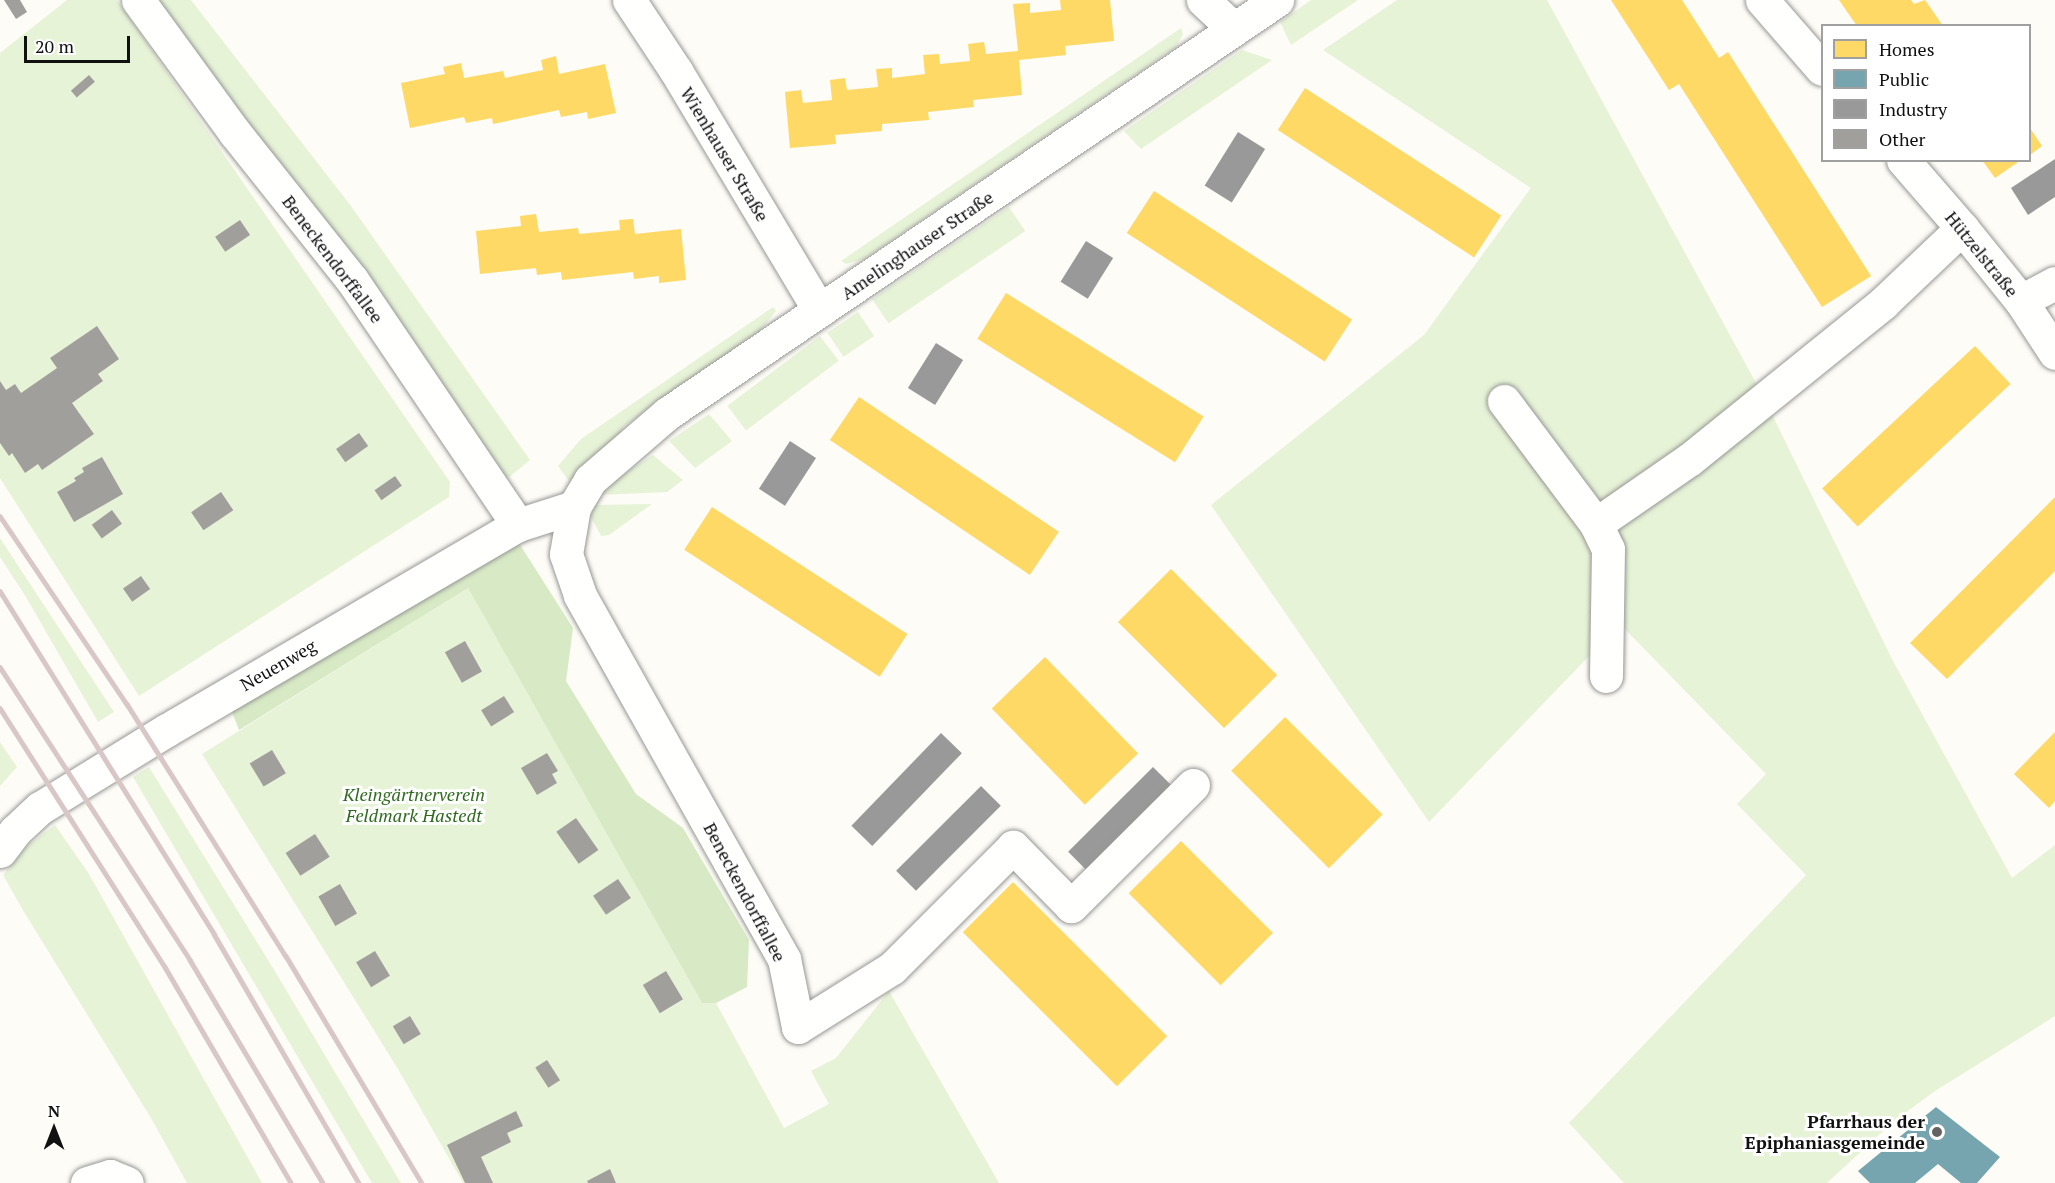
<!DOCTYPE html>
<meta charset="utf-8">
<style>
body{margin:0}
#map{position:relative;width:2055px;height:1183px;overflow:hidden;background:#fdfcf7;font-family:"PT Serif",serif}
div>[style]{position:absolute}
.green>*{inset:0;background:#e7f3d7;transform-origin:0 0}
.forest>*{inset:0;background:#d8eac5}
.homes>*{inset:0;background:#ffd966;transform-origin:0 0}
.public>*{inset:0;background:#76a5af}
.industry>*{inset:0;background:#999;transform-origin:0 0}
.building>*{inset:0;background:#a19f9c;transform-origin:0 0}
.roads{filter:drop-shadow(0 0 2px #979795) drop-shadow(0 0 2px #979795)}
.minor>*{height:33px;margin:-16.5px;padding:0 16.5px;transform-origin:16.5px;border-radius:16.5px;background:#fffffe}
.rail>*{height:4.5px;margin:-2.25px;padding:0 2.25px;transform-origin:2.25px;border-radius:2.25px;background:#d9c6c7}
.dots>*{width:16px;height:16px;translate:-50% -50%;box-sizing:border-box;border:3px solid #fff;border-radius:50%}
span{translate:-50% -50%;white-space:nowrap;text-align:center;line-height:1.15;-webkit-text-stroke:6px #fff;paint-order:stroke}
.street-label{font-size:18px;color:#111}
.park-label{font-size:18px;color:#2f6b1f;font-style:italic}
.poi-label{font-size:18px;color:#111;font-weight:700}
.right{translate:-100% -50%;text-align:right}
.legend{position:absolute;left:1821px;top:24px;width:210px;height:138px;box-sizing:border-box;background:#fff;border:2px solid #a0a0a0;margin:0;padding:8px 10px;list-style:none;font-size:18px;color:#111}
.legend li{display:flex;align-items:center;gap:12px;height:30px}
.legend b{width:30px;border:2px solid #a0a0a0}
.north{position:absolute;left:24px;top:1099px;width:60px;height:60px;-webkit-text-stroke:4px #fff;paint-order:stroke;rotate:0deg;font-size:16px;font-weight:700;line-height:24px;text-align:center;color:#111}
.north::after{content:'';display:block;margin:auto;width:21px;height:27px;background:#111;clip-path:polygon(50% 0,100% 100%,50% 72%,0 100%)}
.scale{position:absolute;left:24px;top:36px;width:106px;height:27px;box-sizing:border-box;border:3px solid #111;border-top:0;padding-left:8px;font-size:18px;line-height:21px;white-space:nowrap;color:#111;-webkit-text-stroke:4px #fff;paint-order:stroke}
</style>
<div id="map">
<div class="green">
<i style="clip-path:polygon(67px 0,117px 0,450px 482px,449px 497px,139px 696px,0 478px,0 53px)"></i>
<i style="clip-path:polygon(153px 0,191px 0,351px 206px,530px 460px,503px 482px,390px 306px)"></i>
<i style="clip-path:polygon(1311px 0,1358px 0,1291px 45px,1280px 22px)"></i>
<i style="clip-path:polygon(1397px 0,1547px 0,1761px 392px,1893px 661px,2012px 878px,2055px 845px,2055px 1016px,1935px 1091px,1894px 1121px,1827px 1183px,1624px 1183px,1569px 1123px,1806px 875px,1737px 804px,1766px 774px,1620px 624px,1429px 822px,1211px 505px,1424px 335px,1531px 188px,1323px 50px)"></i>
<i style="clip-path:polygon(1181px 28px,1183px 34px,1176px 47px,864px 259px,846px 264px,841px 261px)"></i>
<i style="clip-path:polygon(1242px 50px,1272px 60px,1141px 149px,1124px 131px)"></i>
<i style="left:1009px;top:207px;width:29px;height:165px;rotate:56deg"></i>
<i style="clip-path:polygon(773px 307px,776px 311px,760px 331px,624px 426px,615px 445px,571px 484px,558px 466px,581px 439px)"></i>
<i style="left:858px;top:312px;width:29px;height:37px;rotate:56deg"></i>
<i style="left:820px;top:336px;width:31px;height:116px;rotate:53deg"></i>
<i style="clip-path:polygon(709px 414px,732px 441px,695px 468px,669px 441px)"></i>
<i style="clip-path:polygon(653px 455px,683px 480px,667px 492px,599px 495px,606px 485px)"></i>
<i style="clip-path:polygon(652px 504px,609px 535px,601px 536px,591px 517px,594px 505px)"></i>
<i style="clip-path:polygon(0 538px,114px 712px,98px 722px,26px 597px,0 557px)"></i>
<i style="clip-path:polygon(468px 588px,702px 1003px,716px 1003px,784px 1128px,829px 1104px,811px 1071px,836px 1058px,889px 991px,999px 1183px,463px 1183px,398px 1069px,202px 754px)"></i>
<i style="clip-path:polygon(0 742px,17px 767px,0 786px)"></i>
<i style="clip-path:polygon(149px 767px,273px 968px,401px 1183px,372px 1183px,133px 777px)"></i>
<i style="clip-path:polygon(55px 825px,89px 874px,262px 1183px,187px 1183px,151px 1118px,24px 912px,3px 875px,26px 847px)"></i>
</div>
<div class="forest">
<i style="clip-path:polygon(517px 540px,573px 628px,566px 681px,636px 794px,683px 828px,749px 940px,747px 987px,716px 1003px,702px 1003px,468px 588px,239px 730px,230px 707px)"></i>
</div>
<div class="homes">
<i style="clip-path:polygon(1060px 0,1110px 0,1114px 41px,1065px 46px,1066px 55px,1019px 60px,1022px 95px,973px 100px,974px 107px,928px 112px,929px 120px,882px 124px,882px 131px,835px 135px,836px 144px,790px 148px,785px 92px,801px 90px,803px 103px,832px 100px,830px 80px,845px 78px,847px 90px,878px 87px,876px 69px,892px 68px,892px 78px,925px 74px,923px 55px,939px 54px,940px 64px,970px 61px,968px 44px,984px 42px,986px 54px,1018px 51px,1013px 4px,1030px 3px,1030px 13px,1061px 10px)"></i>
<i style="clip-path:polygon(1611px 0,1682px 0,1719px 58px,1728px 52px,1871px 276px,1822px 307px,1679px 84px,1669px 90px)"></i>
<i style="clip-path:polygon(1839px 0,1911px 0,1914px 4px,1925px 0,1943px 26px,1857px 26px)"></i>
<i style="clip-path:polygon(556px 56px,559px 74px,605px 64px,616px 113px,588px 119px,587px 112px,561px 117px,559px 110px,493px 124px,492px 118px,466px 123px,464px 117px,410px 128px,401px 83px,445px 74px,443px 67px,461px 63px,464px 78px,503px 71px,505px 78px,543px 70px,541px 60px)"></i>
<i style="left:1305px;top:88px;width:234px;height:50px;rotate:33deg"></i>
<i style="clip-path:polygon(2030px 128px,2042px 146px,2030px 155px)"></i>
<i style="clip-path:polygon(1982px 160px,2021px 160px,1995px 178px)"></i>
<i style="left:1154px;top:191px;width:236px;height:50px;rotate:33deg"></i>
<i style="clip-path:polygon(536px 214px,539px 232px,578px 228px,579px 234px,620px 230px,619px 220px,633px 219px,635px 234px,681px 229px,686px 280px,659px 283px,659px 276px,634px 279px,633px 272px,562px 280px,561px 272px,537px 275px,536px 268px,480px 274px,476px 231px,521px 226px,520px 216px)"></i>
<i style="left:1006px;top:293px;width:233px;height:54px;rotate:32deg"></i>
<i style="left:1975px;top:346px;width:52px;height:209px;rotate:47deg"></i>
<i style="left:859px;top:397px;width:241px;height:52px;rotate:34deg"></i>
<i style="clip-path:polygon(2055px 497px,2055px 571px,1947px 679px,1910px 643px)"></i>
<i style="left:712px;top:507px;width:233px;height:51px;rotate:33deg"></i>
<i style="left:1171px;top:569px;width:150px;height:75px;rotate:45deg"></i>
<i style="left:1045px;top:657px;width:134px;height:74px;rotate:46deg"></i>
<i style="left:1285px;top:717px;width:138px;height:76px;rotate:45deg"></i>
<i style="clip-path:polygon(2055px 732px,2055px 801px,2049px 808px,2014px 774px)"></i>
<i style="left:1181px;top:841px;width:130px;height:74px;rotate:45deg"></i>
<i style="left:1013px;top:882px;width:218px;height:71px;rotate:45deg"></i>
</div>
<div class="public">
<i style="clip-path:polygon(1936px 1107px,2000px 1157px,1977px 1183px,1961px 1183px,1938px 1164px,1915px 1183px,1870px 1183px,1858px 1171px)"></i>
</div>
<div class="industry">
<i style="left:1238px;top:132px;width:32px;height:63px;rotate:32deg"></i>
<i style="clip-path:polygon(2055px 159px,2055px 197px,2028px 215px,2011px 188px)"></i>
<i style="left:1086px;top:241px;width:32px;height:48px;rotate:32deg"></i>
<i style="left:936px;top:343px;width:32px;height:53px;rotate:32deg"></i>
<i style="left:790px;top:441px;width:31px;height:57px;rotate:33deg"></i>
<i style="left:941px;top:733px;width:29px;height:129px;rotate:44deg"></i>
<i style="left:1153px;top:767px;width:27px;height:120px;rotate:45deg"></i>
<i style="left:981px;top:786px;width:28px;height:120px;rotate:45deg"></i>
</div>
<div class="building">
<i style="clip-path:polygon(4px 0,20px 0,27px 12px,16px 19px)"></i>
<i style="left:89px;top:75px;width:9px;height:24px;rotate:49deg"></i>
<i style="left:240px;top:220px;width:18px;height:30px;rotate:56deg"></i>
<i style="clip-path:polygon(97px 326px,119px 359px,98px 374px,103px 381px,72px 403px,94px 434px,42px 470px,38px 464px,25px 473px,12px 453px,9px 456px,0 443px,0 381px,6px 390px,15px 384px,21px 393px,57px 368px,50px 358px)"></i>
<i style="left:359px;top:433px;width:16px;height:28px;rotate:55deg"></i>
<i style="clip-path:polygon(102px 457px,123px 494px,74px 522px,57px 492px,76px 481px,74px 478px,84px 472px,82px 468px)"></i>
<i style="left:395px;top:476px;width:12px;height:25px;rotate:55deg"></i>
<i style="left:221px;top:492px;width:22px;height:36px;rotate:56deg"></i>
<i style="left:112px;top:510px;width:17px;height:25px;rotate:54deg"></i>
<i style="left:141px;top:576px;width:16px;height:22px;rotate:55deg"></i>
<i style="left:465px;top:641px;width:35px;height:23px;rotate:61deg"></i>
<i style="left:504px;top:696px;width:19px;height:27px;rotate:58deg"></i>
<i style="left:272px;top:750px;width:27px;height:26px;rotate:59deg"></i>
<i style="clip-path:polygon(547px 753px,558px 771px,552px 774px,557px 783px,537px 795px,521px 768px)"></i>
<i style="left:576px;top:818px;width:39px;height:24px;rotate:55deg"></i>
<i style="left:315px;top:834px;width:27px;height:35px;rotate:57deg"></i>
<i style="left:618px;top:879px;width:23px;height:30px;rotate:56deg"></i>
<i style="left:340px;top:884px;width:34px;height:25px;rotate:60deg"></i>
<i style="left:375px;top:951px;width:29px;height:22px;rotate:59deg"></i>
<i style="left:666px;top:971px;width:33px;height:27px;rotate:59deg"></i>
<i style="left:410px;top:1016px;width:21px;height:20px;rotate:59deg"></i>
<i style="left:547px;top:1060px;width:24px;height:14px;rotate:57deg"></i>
<i style="clip-path:polygon(516px 1111px,523px 1126px,507px 1133px,511px 1142px,481px 1157px,493px 1183px,465px 1183px,447px 1145px)"></i>
<i style="clip-path:polygon(610px 1169px,616px 1183px,588px 1183px,587px 1181px)"></i>
</div>
<div class="roads">
<div class="minor">
<i style="left:138px;top:0;width:165px;rotate:53.9deg"></i>
<i style="left:235px;top:133px;width:188px;rotate:51.5deg"></i>
<i style="left:352px;top:280px;width:296px;rotate:55.9deg"></i>
<i style="left:629px;top:0;width:85px;rotate:56.5deg"></i>
<i style="left:676px;top:71px;width:279px;rotate:59.1deg"></i>
<i style="left:1203px;top:0;width:42px;rotate:43.1deg"></i>
<i style="left:1762px;top:0;width:91px;rotate:49deg"></i>
<i style="left:1903px;top:160px;width:90px;rotate:49.1deg"></i>
<i style="left:1962px;top:228px;width:94px;rotate:51.1deg"></i>
<i style="left:2021px;top:301px;width:62px;rotate:56.8deg"></i>
<i style="left:2021px;top:301px;width:38px;rotate:-28deg"></i>
<i style="left:1504px;top:401px;width:154px;rotate:53.2deg"></i>
<i style="left:1606px;top:676px;width:127px;rotate:-89.1deg"></i>
<i style="left:1608px;top:549px;width:28px;rotate:-116deg"></i>
<i style="left:1596px;top:524px;width:114px;rotate:-34.7deg"></i>
<i style="left:1690px;top:459px;width:248px;rotate:-38.9deg"></i>
<i style="left:1883px;top:303px;width:109px;rotate:-43.5deg"></i>
<i style="left:1193px;top:785px;width:172px;rotate:135.2deg"></i>
<i style="left:1071px;top:906px;width:83px;rotate:-134.5deg"></i>
<i style="left:1013px;top:847px;width:171px;rotate:135deg"></i>
<i style="left:892px;top:968px;width:111px;rotate:147.9deg"></i>
<i style="left:798px;top:1027px;width:69px;rotate:-101.6deg"></i>
<i style="left:784px;top:959px;width:417px;rotate:-119.3deg"></i>
<i style="left:580px;top:595px;width:43px;rotate:-108.9deg"></i>
<i style="left:566px;top:554px;width:48px;rotate:-80.3deg"></i>
<i style="left:574px;top:507px;width:31px;rotate:-59deg"></i>
<i style="left:590px;top:480px;width:103px;rotate:-40.7deg"></i>
<i style="left:668px;top:413px;width:736px;rotate:-34.14deg"></i>
<i style="left:0;top:851px;width:25px;rotate:-53deg"></i>
<i style="left:15px;top:831px;width:34px;rotate:-43deg"></i>
<i style="left:40px;top:808px;width:149px;rotate:-31.6deg"></i>
<i style="left:167px;top:730px;width:406px;rotate:-30.3deg"></i>
<i style="left:518px;top:525px;width:59px;rotate:-17.8deg"></i>
<i style="left:87px;top:1183px;width:24px;rotate:-17deg"></i>
<i style="left:110px;top:1176px;width:18px;rotate:22deg"></i>
</div>
</div>
<div class="rail">
<i style="left:0;top:516px;width:227px;rotate:56deg"></i>
<i style="left:127px;top:704px;width:298px;rotate:57.8deg"></i>
<i style="left:286px;top:956px;width:265px;rotate:59.1deg"></i>
<i style="left:0;top:591px;width:404px;rotate:58deg"></i>
<i style="left:214px;top:934px;width:288px;rotate:59.8deg"></i>
<i style="left:0;top:667px;width:349px;rotate:57deg"></i>
<i style="left:190px;top:960px;width:260px;rotate:59.2deg"></i>
<i style="left:0;top:708px;width:307px;rotate:57.5deg"></i>
<i style="left:165px;top:967px;width:250px;rotate:59.7deg"></i>
</div>
<div class="dots">
<i style="left:1937px;top:1132px;background:#646362"></i>
</div>
<div class="street-label">
<span style="left:725px;top:154px;rotate:59deg">Wienhauser Straße</span>
<span style="left:917px;top:245px;rotate:-34deg">Amelinghauser Straße</span>
<span style="left:1982px;top:254px;rotate:51deg">Hützelstraße</span>
<span style="left:333px;top:259px;rotate:53deg">Beneckendorffallee</span>
<span style="left:278px;top:665px;rotate:-30deg">Neuenweg</span>
<span style="left:745px;top:892px;rotate:62deg">Beneckendorffallee</span>
</div>
<div class="park-label">
<span style="left:414px;top:805px">Kleingärtnerverein<br>Feldmark Hastedt</span>
</div>
<div class="poi-label">
<span class="right" style="left:1925px;top:1132px">Pfarrhaus der<br>Epiphaniasgemeinde</span>
</div>
<ul class="legend">
<li><b style="height:16px;background:#ffd966"></b>Homes</li>
<li><b style="height:16px;background:#76a5af"></b>Public</li>
<li><b style="height:16px;background:#999"></b>Industry</li>
<li><b style="height:16px;background:#a19f9c"></b>Other</li>
</ul>
<div class="north">N</div>
<div class="scale">20 m</div>
</div>
